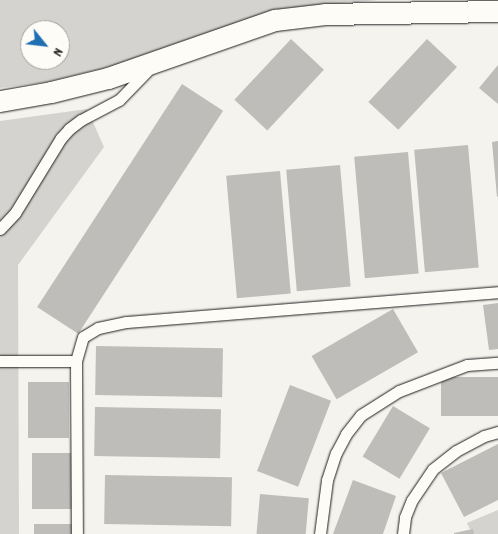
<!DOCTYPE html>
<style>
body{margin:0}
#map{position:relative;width:498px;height:534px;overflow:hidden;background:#f4f3ee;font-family:Dekko,sans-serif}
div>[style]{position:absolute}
.green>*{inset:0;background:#d4d3cf}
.building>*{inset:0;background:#bebdba;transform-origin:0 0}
.roads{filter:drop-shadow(0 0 1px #1c1c1c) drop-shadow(0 0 1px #1c1c1c)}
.lane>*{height:11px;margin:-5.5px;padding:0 5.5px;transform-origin:5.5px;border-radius:5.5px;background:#fdfcf7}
.street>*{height:21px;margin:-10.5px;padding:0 10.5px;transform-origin:10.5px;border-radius:10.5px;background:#fdfcf7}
span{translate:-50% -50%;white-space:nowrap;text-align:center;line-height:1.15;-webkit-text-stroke:4px #fdfcf7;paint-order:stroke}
.north{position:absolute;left:20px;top:20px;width:50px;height:50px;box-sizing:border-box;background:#fdfcf7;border:1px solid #a3a29f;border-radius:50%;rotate:119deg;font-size:14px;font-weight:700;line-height:20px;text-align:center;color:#1c1c1c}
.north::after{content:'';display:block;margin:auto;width:18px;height:22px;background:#1f6fb2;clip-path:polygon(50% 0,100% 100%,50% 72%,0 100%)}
</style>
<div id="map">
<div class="green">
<i style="clip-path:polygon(evenodd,0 0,378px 0,281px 9px,167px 53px,46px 82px,0 88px,0 0,30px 30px,60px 30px,60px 60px,30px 60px,30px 30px)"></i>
<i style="clip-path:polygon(87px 109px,104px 147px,18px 265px,19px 534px,0 534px,0 121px)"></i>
<i style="clip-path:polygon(498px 510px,498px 534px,472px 534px,467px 523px)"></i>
</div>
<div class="building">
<i style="left:291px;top:39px;width:45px;height:83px;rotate:43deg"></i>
<i style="left:427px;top:39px;width:41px;height:86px;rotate:43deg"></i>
<i style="clip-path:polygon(498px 65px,498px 104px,479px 88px)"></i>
<i style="left:182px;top:84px;width:49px;height:266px;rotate:33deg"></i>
<i style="clip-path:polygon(498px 141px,498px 196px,497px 197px,492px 142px)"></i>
<i style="left:468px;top:145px;width:123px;height:54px;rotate:85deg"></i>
<i style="left:408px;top:152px;width:122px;height:54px;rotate:85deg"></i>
<i style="left:340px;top:165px;width:122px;height:54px;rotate:85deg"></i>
<i style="left:280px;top:171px;width:123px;height:54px;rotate:85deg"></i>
<i style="clip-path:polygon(498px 303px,498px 349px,489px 350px,483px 305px)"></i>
<i style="left:393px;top:309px;width:50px;height:94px;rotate:60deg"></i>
<i style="left:96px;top:346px;width:127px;height:49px;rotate:1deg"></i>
<i style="left:498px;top:377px;width:39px;height:57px;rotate:90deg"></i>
<i style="left:28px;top:382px;width:41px;height:56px"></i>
<i style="left:290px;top:385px;width:44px;height:92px;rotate:21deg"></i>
<i style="left:393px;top:406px;width:43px;height:59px;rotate:31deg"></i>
<i style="left:95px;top:407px;width:126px;height:49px;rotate:1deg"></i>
<i style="clip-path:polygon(498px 444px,498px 500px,464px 517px,441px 473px)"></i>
<i style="left:32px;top:453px;width:40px;height:56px"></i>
<i style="left:105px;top:475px;width:127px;height:49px;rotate:1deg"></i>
<i style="clip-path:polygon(353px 480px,396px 496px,383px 534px,333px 534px)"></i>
<i style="left:260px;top:494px;width:49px;height:40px;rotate:5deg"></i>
<i style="left:34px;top:524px;width:40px;height:10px"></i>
<i style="clip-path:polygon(473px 529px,474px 534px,454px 534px,454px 533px)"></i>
</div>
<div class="roads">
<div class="lane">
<i style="left:0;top:229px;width:22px;rotate:-47deg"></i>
<i style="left:15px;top:213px;width:88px;rotate:-58.5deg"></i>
<i style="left:61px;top:138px;width:12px;rotate:-48deg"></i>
<i style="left:69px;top:129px;width:15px;rotate:-37deg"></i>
<i style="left:81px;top:120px;width:43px;rotate:-27.8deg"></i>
<i style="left:119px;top:100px;width:46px;rotate:-45.9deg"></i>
<i style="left:0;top:361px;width:76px"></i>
<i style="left:76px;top:361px;width:173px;rotate:89.7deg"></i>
<i style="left:76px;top:361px;width:25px;rotate:-74deg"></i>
<i style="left:83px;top:337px;width:17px;rotate:-31deg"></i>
<i style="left:98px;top:328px;width:29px;rotate:-12deg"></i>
<i style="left:126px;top:322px;width:373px;rotate:-4.6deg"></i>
<i style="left:320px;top:534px;width:54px;rotate:-82.6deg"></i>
<i style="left:327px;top:480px;width:28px;rotate:-72deg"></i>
<i style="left:336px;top:453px;width:21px;rotate:-62deg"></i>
<i style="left:346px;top:434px;width:24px;rotate:-52deg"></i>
<i style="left:361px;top:415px;width:45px;rotate:-32.3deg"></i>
<i style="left:399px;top:391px;width:73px;rotate:-20.9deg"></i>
<i style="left:467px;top:365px;width:31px;rotate:-4deg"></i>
<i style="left:403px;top:534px;width:17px;rotate:-83deg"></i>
<i style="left:405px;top:517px;width:18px;rotate:-68deg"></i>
<i style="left:412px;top:500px;width:37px;rotate:-56deg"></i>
<i style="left:433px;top:469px;width:29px;rotate:-38deg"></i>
<i style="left:456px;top:451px;width:32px;rotate:-28deg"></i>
<i style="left:484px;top:436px;width:15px;rotate:-16deg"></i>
</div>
<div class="street">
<i style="left:0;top:101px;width:52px;rotate:-10deg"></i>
<i style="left:51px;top:92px;width:59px;rotate:-13.8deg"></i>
<i style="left:108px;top:78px;width:177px;rotate:-19.2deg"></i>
<i style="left:275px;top:20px;width:50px;rotate:-6.8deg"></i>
<i style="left:325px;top:14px;width:173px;rotate:-1deg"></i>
</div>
</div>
<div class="north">N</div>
</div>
